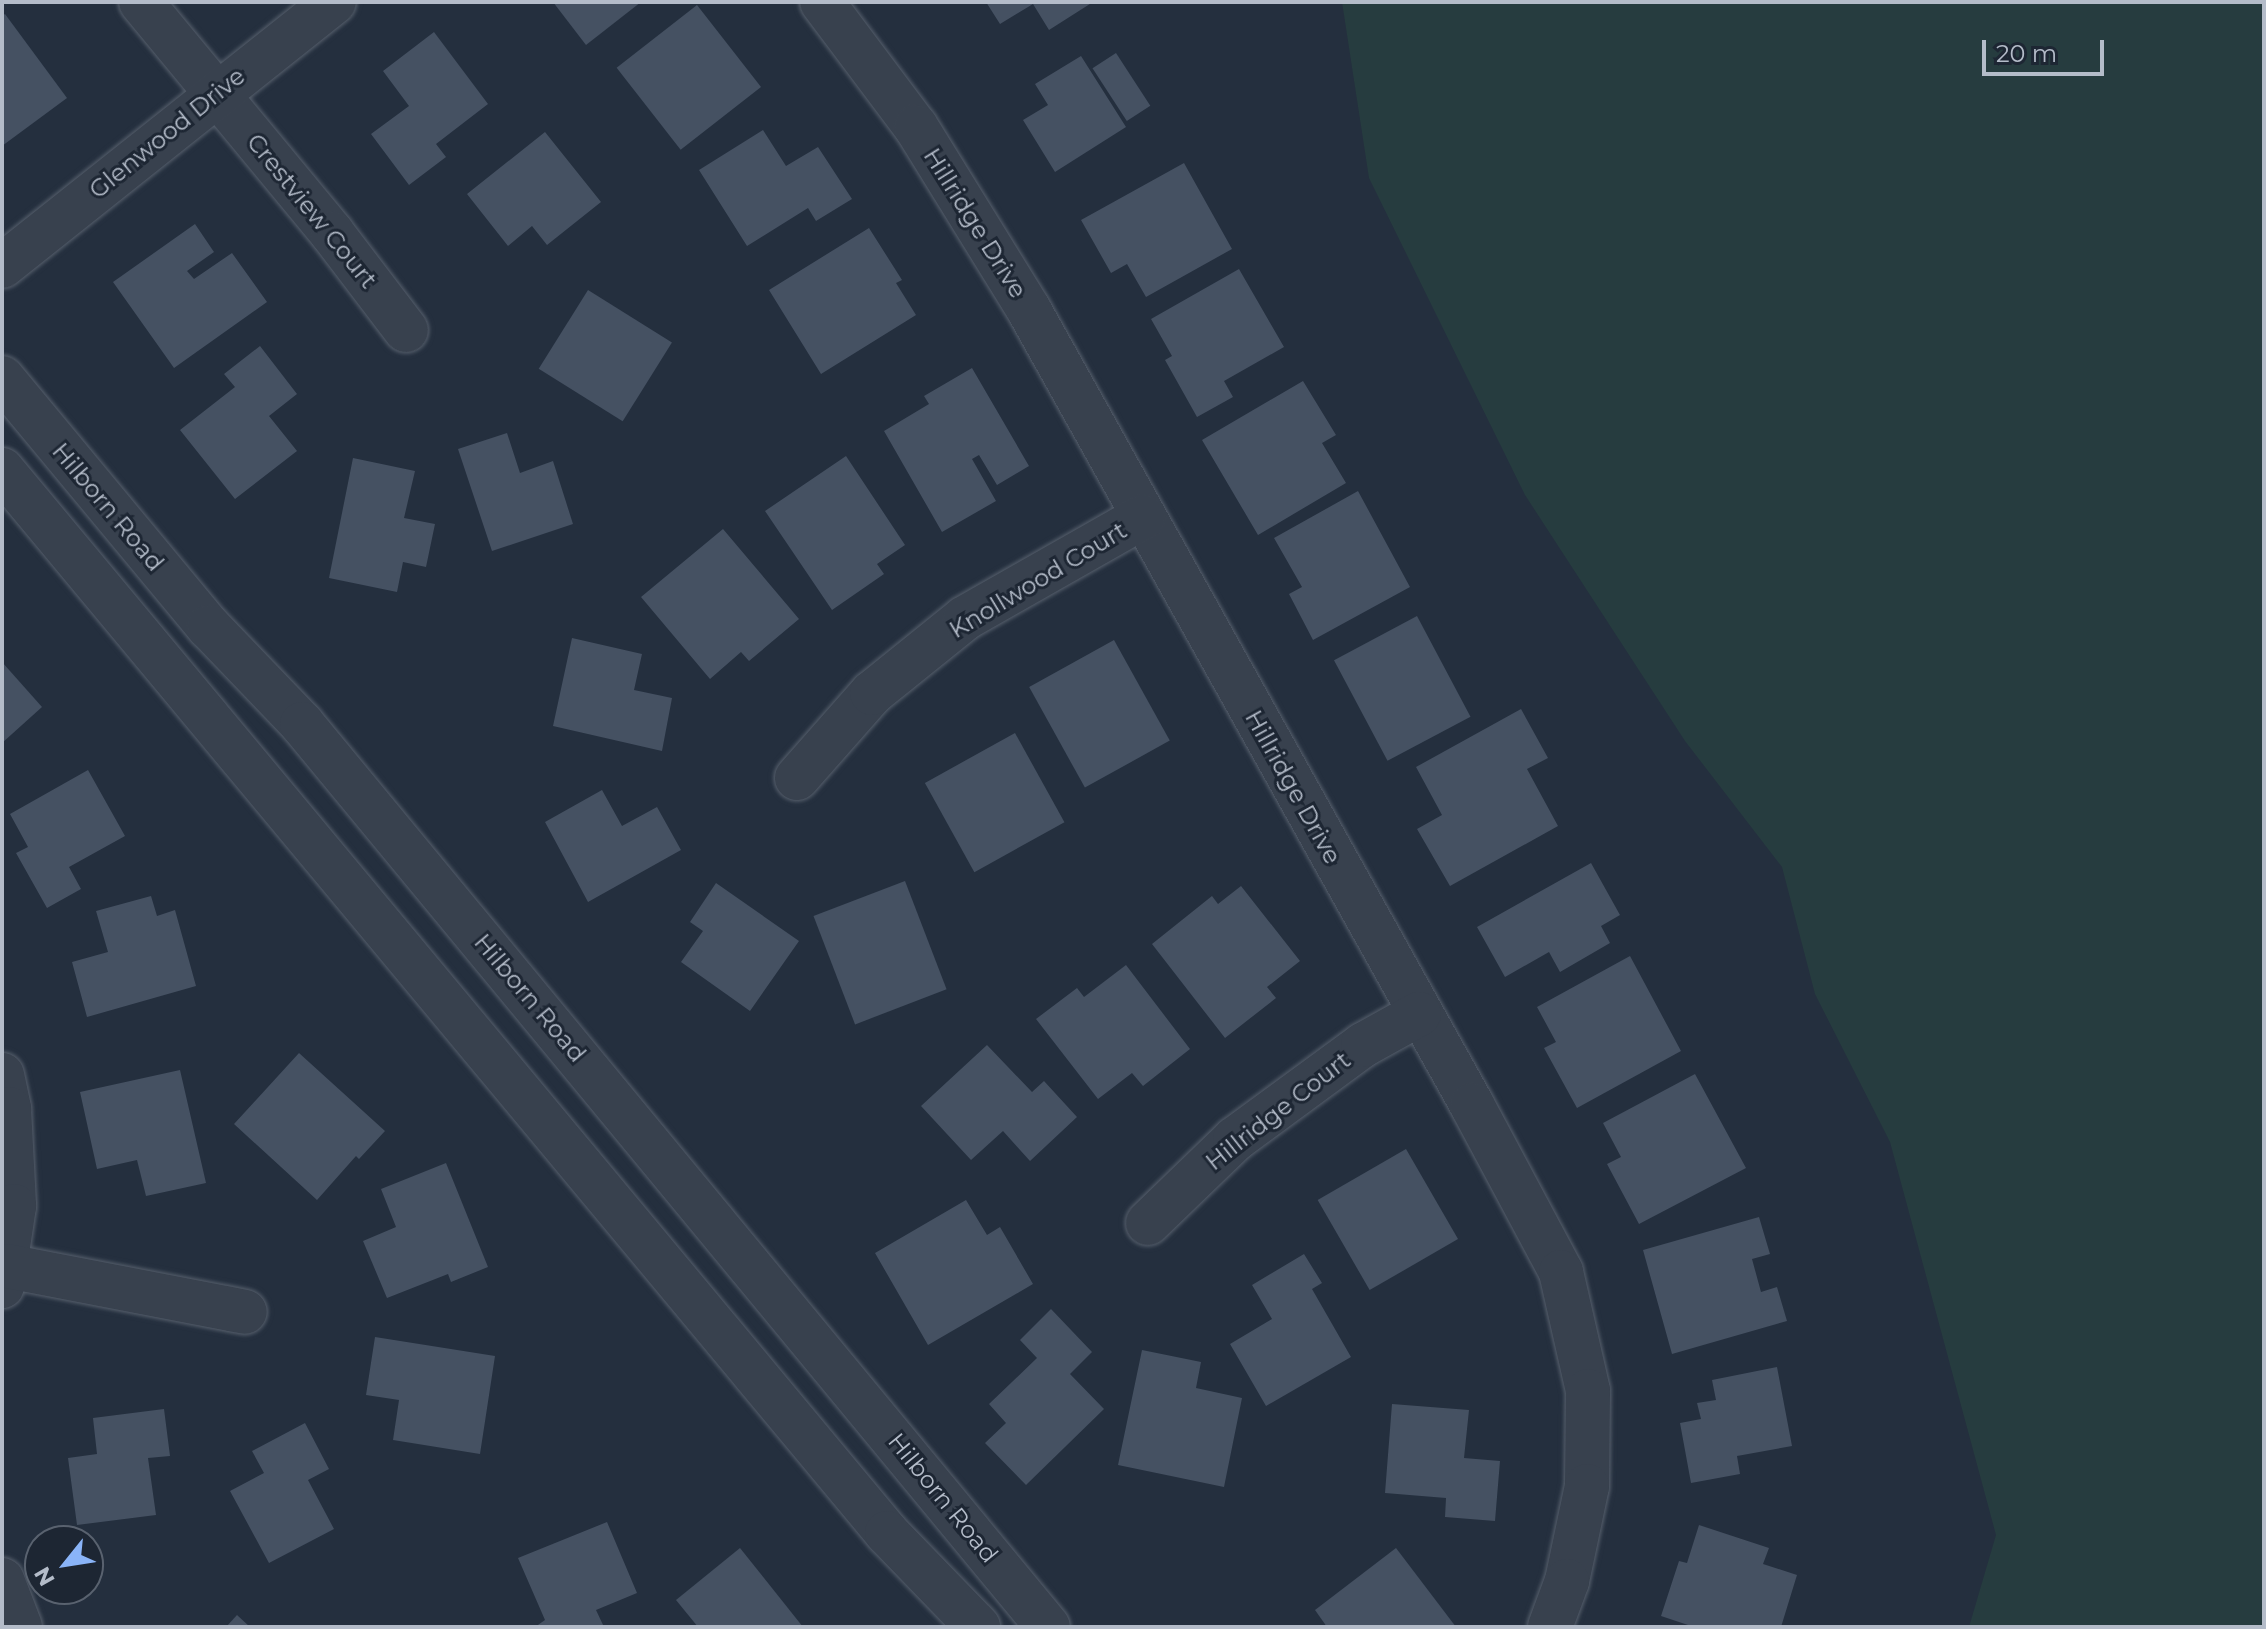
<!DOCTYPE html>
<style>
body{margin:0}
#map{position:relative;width:2266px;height:1629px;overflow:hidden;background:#242f3e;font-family:Montserrat,sans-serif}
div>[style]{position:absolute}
.green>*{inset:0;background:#263c3f}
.building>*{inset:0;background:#455162;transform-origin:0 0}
.roads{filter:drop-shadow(0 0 2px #565f6c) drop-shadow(0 0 2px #565f6c)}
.minor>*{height:44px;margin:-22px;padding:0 22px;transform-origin:22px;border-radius:22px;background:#38414e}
span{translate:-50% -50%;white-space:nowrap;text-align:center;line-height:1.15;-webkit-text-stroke:6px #1d2633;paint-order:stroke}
.street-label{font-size:24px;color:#b4bcc9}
.frame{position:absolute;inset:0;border:4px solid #b4bcc9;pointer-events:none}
.north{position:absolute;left:24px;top:1525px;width:80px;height:80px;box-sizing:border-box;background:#1d2633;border:2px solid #59626f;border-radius:50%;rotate:240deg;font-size:22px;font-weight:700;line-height:32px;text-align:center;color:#b4bcc9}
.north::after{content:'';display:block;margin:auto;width:28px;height:36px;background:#8ab4f8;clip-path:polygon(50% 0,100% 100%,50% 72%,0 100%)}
.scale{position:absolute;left:1982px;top:40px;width:122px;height:36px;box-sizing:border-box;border:4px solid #b4bcc9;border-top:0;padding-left:10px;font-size:24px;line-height:28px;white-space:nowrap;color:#b4bcc9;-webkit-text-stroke:6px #1d2633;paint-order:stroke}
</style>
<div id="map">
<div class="green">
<i style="clip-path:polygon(1342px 2px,2264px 2px,2264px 1627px,1969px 1627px,1996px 1535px,1890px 1142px,1815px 994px,1782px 867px,1685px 741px,1525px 495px,1369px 178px)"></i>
</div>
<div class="building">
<i style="clip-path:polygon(553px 2px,641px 2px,586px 45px)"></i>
<i style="clip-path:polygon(986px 2px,1093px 2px,1049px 30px,1033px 4px,1000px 24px)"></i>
<i style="left:697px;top:5px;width:104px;height:102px;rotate:52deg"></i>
<i style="clip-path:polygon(5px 14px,67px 98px,2px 146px,2px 16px)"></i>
<i style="clip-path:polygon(434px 32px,488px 104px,436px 144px,446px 157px,409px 185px,371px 134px,409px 106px,383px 71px)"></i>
<i style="left:1116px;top:53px;width:63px;height:28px;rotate:57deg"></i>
<i style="clip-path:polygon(1081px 56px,1126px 127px,1055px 172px,1023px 120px,1048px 105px,1035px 84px)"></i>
<i style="clip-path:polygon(763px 130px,786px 166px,818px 147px,852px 199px,816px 221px,808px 208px,747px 246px,699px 170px)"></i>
<i style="clip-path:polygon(545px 132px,601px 202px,547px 245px,532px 226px,508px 246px,467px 194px)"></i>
<i style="clip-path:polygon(1184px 163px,1232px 249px,1146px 297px,1127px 264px,1111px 273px,1081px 220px)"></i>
<i style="clip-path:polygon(195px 224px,214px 252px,187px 271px,194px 279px,232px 253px,267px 302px,174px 368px,113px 282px)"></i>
<i style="clip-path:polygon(869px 228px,902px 280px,896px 283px,916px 315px,821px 374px,769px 290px)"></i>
<i style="clip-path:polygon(1239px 269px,1284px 347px,1224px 381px,1233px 397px,1197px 417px,1165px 360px,1172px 356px,1151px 319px)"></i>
<i style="left:588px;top:290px;width:99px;height:93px;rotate:32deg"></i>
<i style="clip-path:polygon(260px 346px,297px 394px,269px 416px,297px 451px,235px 499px,180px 430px,235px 387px,224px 374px)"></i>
<i style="clip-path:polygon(972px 368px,1029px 466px,997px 485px,979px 455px,972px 459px,996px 501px,942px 532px,884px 431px,929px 404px,924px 396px)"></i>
<i style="clip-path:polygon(1303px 381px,1336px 435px,1322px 443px,1346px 483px,1258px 535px,1202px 440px)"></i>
<i style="clip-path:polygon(507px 433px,520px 473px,553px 461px,573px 524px,492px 551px,458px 449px)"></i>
<i style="clip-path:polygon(846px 456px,905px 545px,877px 564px,884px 574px,832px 610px,765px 511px)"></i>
<i style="clip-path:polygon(353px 458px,415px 471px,404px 518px,435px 524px,426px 567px,403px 562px,397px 592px,329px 578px)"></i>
<i style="clip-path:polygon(1358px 491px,1410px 587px,1313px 640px,1289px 594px,1302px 587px,1274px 538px)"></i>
<i style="clip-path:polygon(723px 529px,799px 619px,749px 661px,741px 652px,710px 679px,641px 597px)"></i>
<i style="left:1417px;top:616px;width:114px;height:94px;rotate:62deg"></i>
<i style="clip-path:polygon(572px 638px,642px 654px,634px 690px,672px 698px,662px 751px,553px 726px)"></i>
<i style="left:1114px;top:640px;width:115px;height:97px;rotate:61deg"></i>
<i style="clip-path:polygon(2px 662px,42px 707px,2px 743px)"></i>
<i style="clip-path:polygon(1521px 709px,1548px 758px,1527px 769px,1558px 826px,1450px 886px,1417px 829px,1442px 815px,1416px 767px)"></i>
<i style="left:1015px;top:733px;width:102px;height:103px;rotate:61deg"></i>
<i style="clip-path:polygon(88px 770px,125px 836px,69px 867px,81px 889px,47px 908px,16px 853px,28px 847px,10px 814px)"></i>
<i style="clip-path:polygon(602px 790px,622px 826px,657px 807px,681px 850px,588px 902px,545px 822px)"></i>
<i style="clip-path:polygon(1591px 863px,1620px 915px,1601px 926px,1610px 943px,1560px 972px,1549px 952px,1505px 977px,1477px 927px)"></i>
<i style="left:905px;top:881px;width:116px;height:98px;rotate:69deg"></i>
<i style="clip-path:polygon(716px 883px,799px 941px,750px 1011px,681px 962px,703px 931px,690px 922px)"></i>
<i style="clip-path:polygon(1241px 886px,1300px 961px,1267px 987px,1276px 998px,1225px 1038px,1152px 944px,1212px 896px,1218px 904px)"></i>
<i style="clip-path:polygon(151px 896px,157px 916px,175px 910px,196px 986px,87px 1017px,72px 962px,108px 952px,96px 911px)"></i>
<i style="clip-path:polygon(1630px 956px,1681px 1051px,1577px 1108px,1544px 1048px,1556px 1042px,1537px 1007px)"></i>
<i style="clip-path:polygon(1126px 965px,1190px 1049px,1143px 1086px,1132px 1073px,1098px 1099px,1036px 1019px,1077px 988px,1084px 997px)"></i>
<i style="clip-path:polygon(987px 1045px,1032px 1092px,1044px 1081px,1077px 1117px,1030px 1161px,1003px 1131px,971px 1160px,921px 1106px)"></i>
<i style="clip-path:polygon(299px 1053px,385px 1131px,359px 1159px,356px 1156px,317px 1200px,234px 1124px)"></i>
<i style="clip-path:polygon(180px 1070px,206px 1183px,146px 1196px,137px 1160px,97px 1169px,80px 1092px)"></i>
<i style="clip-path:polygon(1695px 1074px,1746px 1168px,1639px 1224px,1607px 1164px,1621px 1157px,1603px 1123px)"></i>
<i style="left:1406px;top:1149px;width:104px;height:102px;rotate:60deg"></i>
<i style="clip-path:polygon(446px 1163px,488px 1267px,451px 1282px,448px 1274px,387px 1298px,363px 1241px,396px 1227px,381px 1189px)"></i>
<i style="clip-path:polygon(966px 1200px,987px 1235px,1000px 1227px,1033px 1284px,928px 1345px,875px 1253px)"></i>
<i style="clip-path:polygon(1759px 1217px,1770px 1254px,1752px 1259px,1761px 1292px,1777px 1287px,1787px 1321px,1672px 1354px,1643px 1250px)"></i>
<i style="clip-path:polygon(1304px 1254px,1322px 1283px,1312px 1289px,1351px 1357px,1266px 1406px,1230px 1344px,1272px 1319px,1252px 1285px)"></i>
<i style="clip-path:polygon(1051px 1309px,1092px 1352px,1070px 1374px,1104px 1409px,1026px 1485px,985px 1443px,1006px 1423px,989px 1404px,1037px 1358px,1020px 1340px)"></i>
<i style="clip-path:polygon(375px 1337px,495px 1356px,480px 1454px,393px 1440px,399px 1400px,366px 1395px)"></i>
<i style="clip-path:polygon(1142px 1350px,1201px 1362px,1196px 1388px,1242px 1398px,1224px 1487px,1118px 1465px)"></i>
<i style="clip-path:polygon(1777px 1367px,1792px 1446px,1737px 1456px,1740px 1474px,1691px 1483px,1680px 1423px,1701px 1419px,1697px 1403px,1716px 1400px,1712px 1380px)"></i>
<i style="clip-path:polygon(1392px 1404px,1469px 1410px,1464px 1458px,1500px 1461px,1495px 1521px,1445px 1517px,1446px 1498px,1385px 1493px)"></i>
<i style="clip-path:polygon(164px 1409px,170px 1456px,148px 1458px,156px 1515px,77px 1525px,68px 1458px,97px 1454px,93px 1418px)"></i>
<i style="clip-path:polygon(305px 1423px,329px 1469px,308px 1480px,334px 1529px,269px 1563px,230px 1491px,264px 1473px,252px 1451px)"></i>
<i style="clip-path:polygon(607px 1522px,637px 1593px,596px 1610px,604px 1627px,535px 1627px,545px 1620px,518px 1558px)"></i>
<i style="clip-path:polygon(1699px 1525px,1769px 1548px,1763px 1564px,1797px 1575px,1781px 1627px,1694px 1627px,1661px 1616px,1679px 1561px,1687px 1563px)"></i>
<i style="clip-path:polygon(740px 1548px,803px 1627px,698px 1627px,676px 1600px)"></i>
<i style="clip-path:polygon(1396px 1548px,1456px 1627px,1327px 1627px,1315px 1610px)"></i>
<i style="clip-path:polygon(237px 1615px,250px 1627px,226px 1627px)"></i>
</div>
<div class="roads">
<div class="minor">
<i style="left:141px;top:2px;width:300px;rotate:50.4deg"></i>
<i style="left:332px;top:233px;width:122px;rotate:52.7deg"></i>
<i style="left:822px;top:2px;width:156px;rotate:53.1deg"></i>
<i style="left:916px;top:127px;width:215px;rotate:58.3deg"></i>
<i style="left:1029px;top:310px;width:910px;rotate:60.87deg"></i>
<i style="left:1472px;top:1105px;width:189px;rotate:61.9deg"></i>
<i style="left:1561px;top:1272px;width:122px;rotate:77.2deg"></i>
<i style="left:1588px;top:1391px;width:95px;rotate:90.6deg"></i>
<i style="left:1587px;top:1486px;width:97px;rotate:101.9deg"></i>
<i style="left:1567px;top:1581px;width:49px;rotate:110.3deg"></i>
<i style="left:2px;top:266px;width:424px;rotate:-38.5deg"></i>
<i style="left:2px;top:378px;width:324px;rotate:50.3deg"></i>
<i style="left:209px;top:627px;width:134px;rotate:46.2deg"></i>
<i style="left:302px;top:724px;width:1171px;rotate:50.44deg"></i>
<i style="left:2px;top:470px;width:1383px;rotate:50.22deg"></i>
<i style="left:887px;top:1533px;width:131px;rotate:45.9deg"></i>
<i style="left:797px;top:778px;width:113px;rotate:-48.6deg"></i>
<i style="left:872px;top:693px;width:119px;rotate:-38.9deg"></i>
<i style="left:965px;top:618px;width:205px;rotate:-29.6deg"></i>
<i style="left:2px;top:1075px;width:35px;rotate:78deg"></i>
<i style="left:9px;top:1109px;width:97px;rotate:87deg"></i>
<i style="left:14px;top:1206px;width:81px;rotate:98.5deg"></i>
<i style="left:1148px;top:1223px;width:121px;rotate:-44deg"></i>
<i style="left:1235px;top:1139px;width:159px;rotate:-36.3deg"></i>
<i style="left:1363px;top:1045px;width:64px;rotate:-29deg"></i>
<i style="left:7px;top:1266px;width:242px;rotate:10.9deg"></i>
<i style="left:2px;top:1580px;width:50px;rotate:69deg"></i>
</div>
</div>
<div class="street-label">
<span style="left:167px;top:133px;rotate:-39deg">Glenwood Drive</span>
<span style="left:312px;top:211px;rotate:51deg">Crestview Court</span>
<span style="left:975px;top:223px;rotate:58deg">Hillridge Drive</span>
<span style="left:108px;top:507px;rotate:50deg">Hilborn Road</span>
<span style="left:1038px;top:580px;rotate:-31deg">Knollwood Court</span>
<span style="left:1293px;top:787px;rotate:61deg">Hillridge Drive</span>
<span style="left:530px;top:998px;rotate:50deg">Hilborn Road</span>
<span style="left:1278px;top:1111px;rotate:-38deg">Hillridge Court</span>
<span style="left:943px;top:1498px;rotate:51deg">Hilborn Road</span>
</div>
<div class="frame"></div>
<div class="north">N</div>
<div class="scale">20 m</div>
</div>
